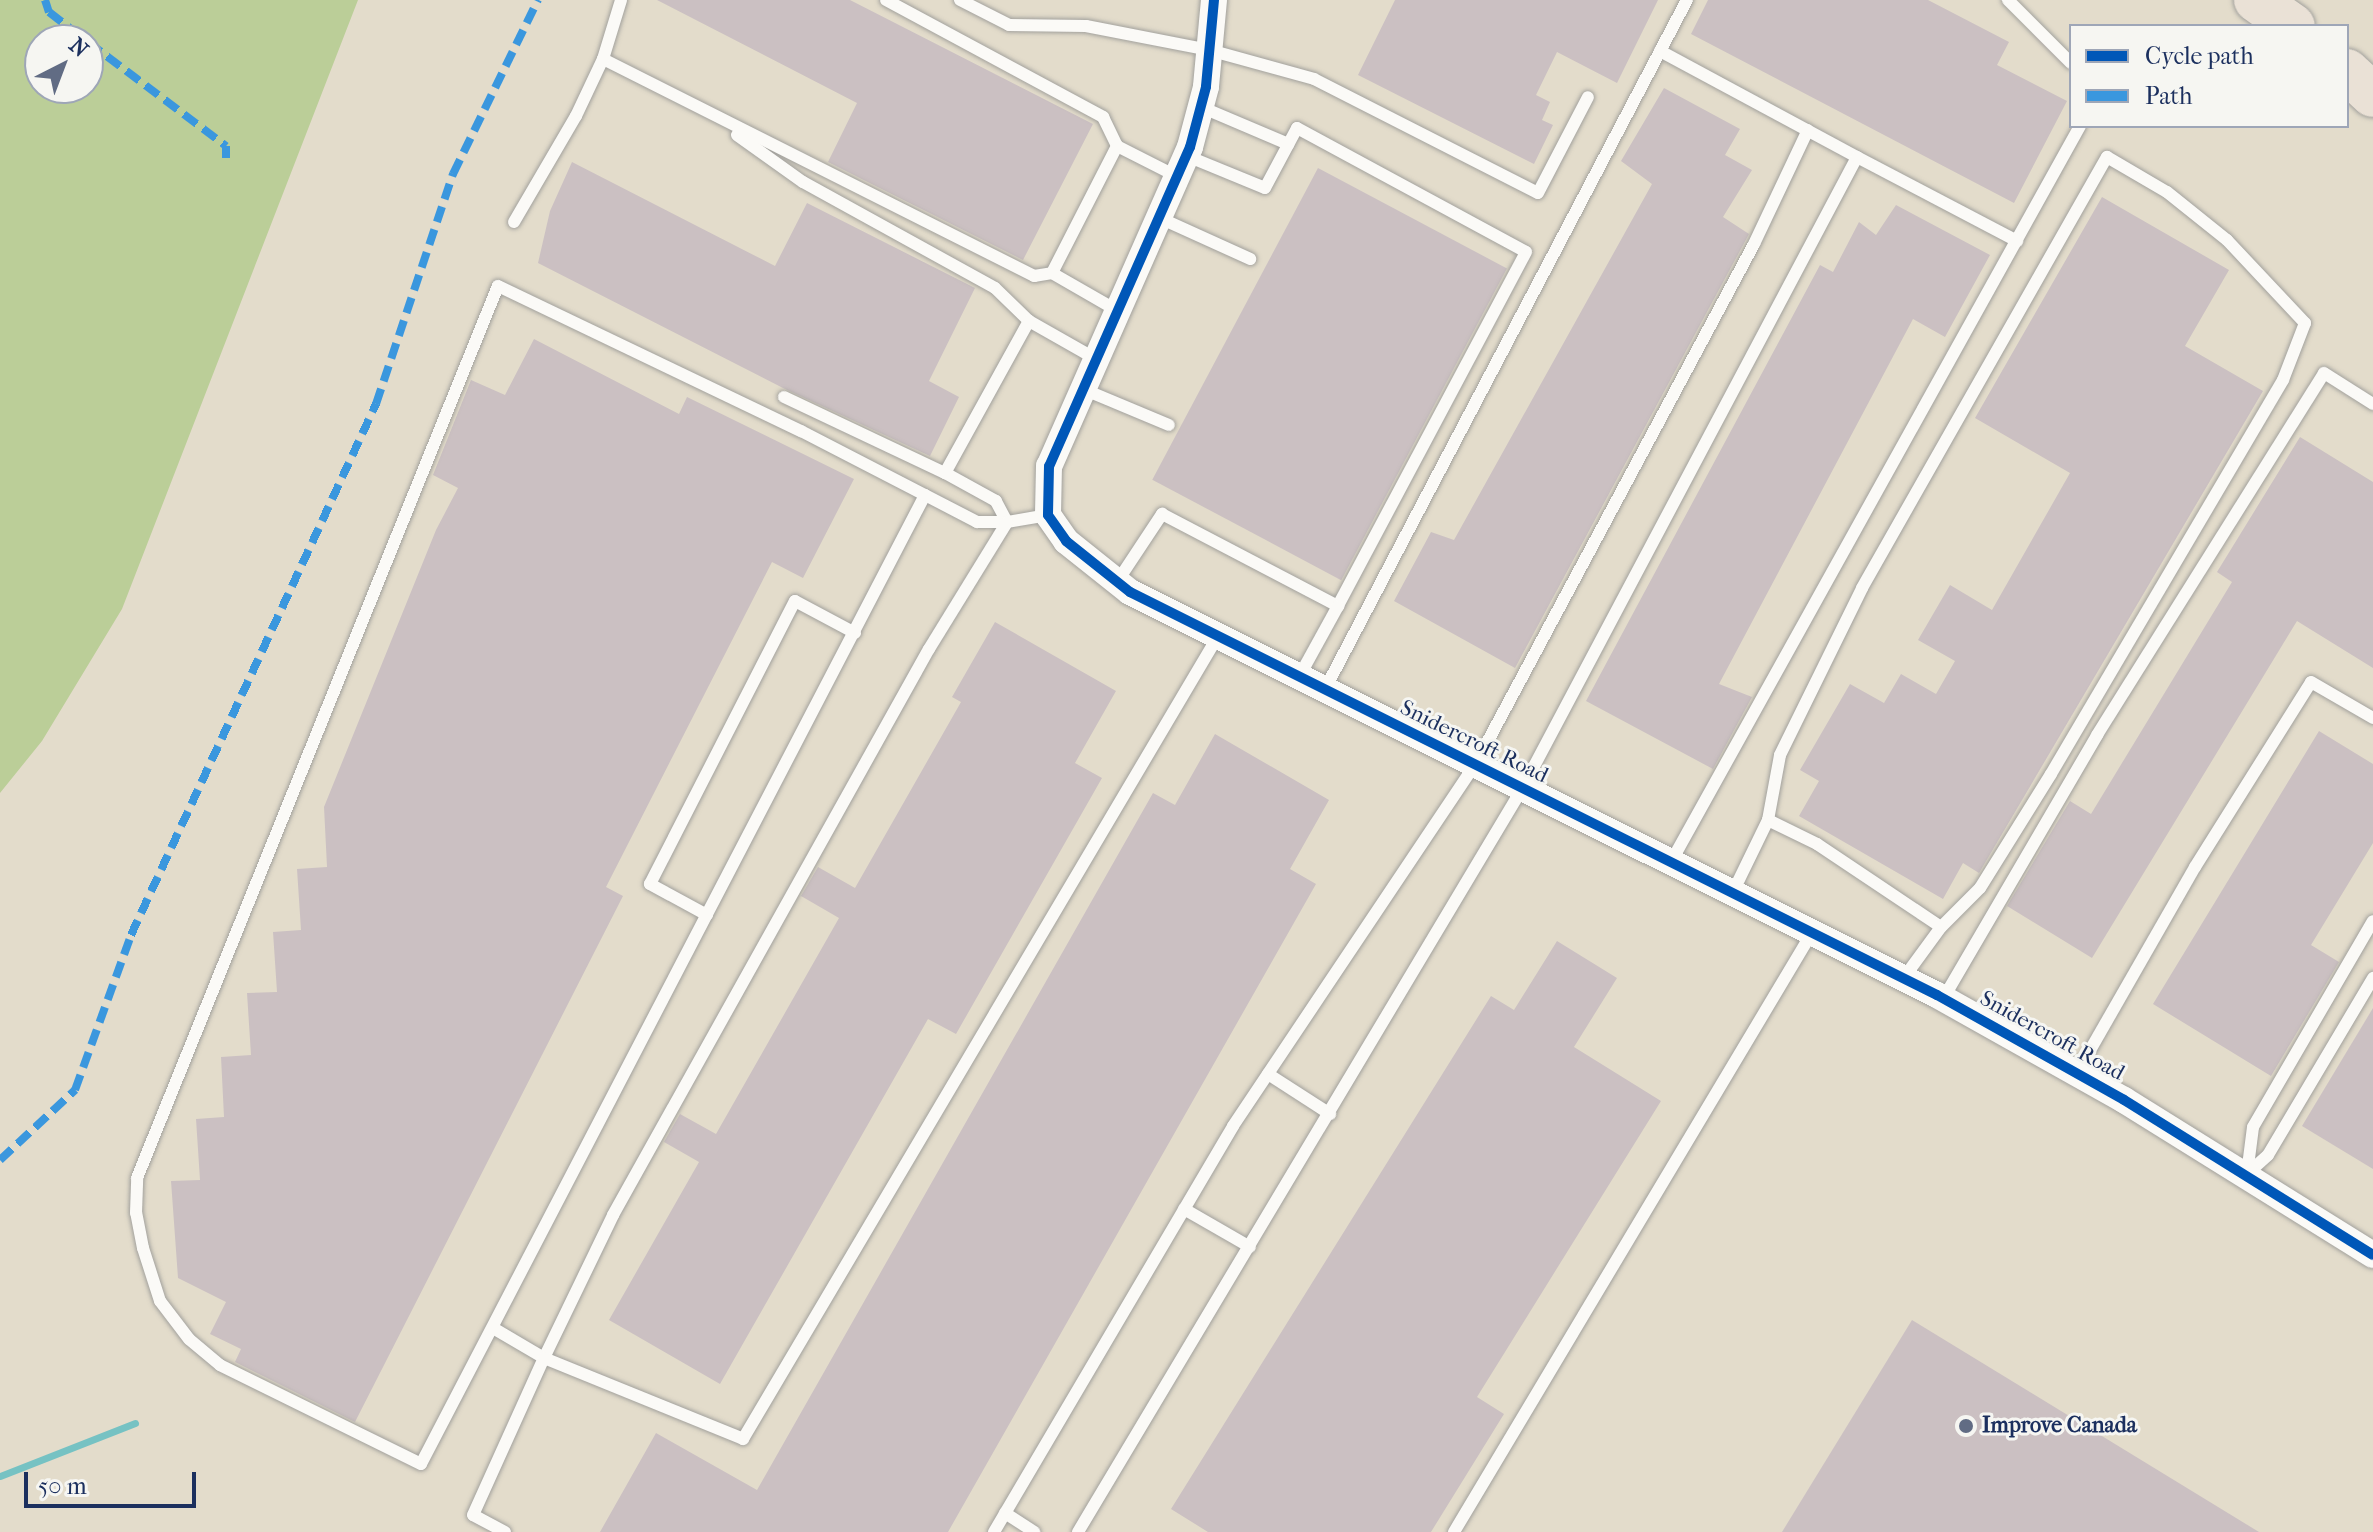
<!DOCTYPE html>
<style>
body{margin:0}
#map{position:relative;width:2373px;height:1532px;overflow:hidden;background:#e3dccb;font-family:"IM FELL French Canon",serif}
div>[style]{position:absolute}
.green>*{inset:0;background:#bbce98}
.stream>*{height:7px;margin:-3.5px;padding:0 3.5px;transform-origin:3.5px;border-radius:3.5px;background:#76c2c3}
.building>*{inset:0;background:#cbc0c2;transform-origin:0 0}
.roads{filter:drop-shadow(0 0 2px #a2a19d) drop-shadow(0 0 2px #a2a19d)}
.lane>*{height:12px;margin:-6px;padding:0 6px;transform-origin:6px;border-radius:6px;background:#fbfaf7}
.street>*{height:26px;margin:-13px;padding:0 13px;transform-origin:13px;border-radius:13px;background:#fbfaf7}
.highway>*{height:44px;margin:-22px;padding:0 22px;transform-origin:22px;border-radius:22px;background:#eae1d6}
.quiet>*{height:8px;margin-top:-4px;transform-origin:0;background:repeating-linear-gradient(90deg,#3a97de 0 16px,transparent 0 24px)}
.cycleway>*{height:10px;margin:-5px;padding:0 5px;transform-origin:5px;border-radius:5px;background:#0057b8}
.dots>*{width:22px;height:22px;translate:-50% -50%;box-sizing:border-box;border:4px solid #f6f6f2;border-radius:50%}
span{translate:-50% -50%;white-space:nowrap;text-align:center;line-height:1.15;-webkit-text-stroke:6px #f6f6f2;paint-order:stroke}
.street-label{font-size:22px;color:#1b2f5e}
.poi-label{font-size:22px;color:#1b2f5e;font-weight:700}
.left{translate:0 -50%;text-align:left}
.legend{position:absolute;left:2069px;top:24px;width:280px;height:104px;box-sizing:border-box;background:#f6f6f2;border:2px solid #9ea6b7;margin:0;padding:10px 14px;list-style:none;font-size:24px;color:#1b2f5e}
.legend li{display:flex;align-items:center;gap:16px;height:40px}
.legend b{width:40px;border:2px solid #9ea6b7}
.north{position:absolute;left:24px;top:24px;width:80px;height:80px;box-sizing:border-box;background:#f6f6f2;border:2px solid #9ea6b7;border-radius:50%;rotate:42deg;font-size:22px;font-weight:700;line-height:32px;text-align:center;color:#1b2f5e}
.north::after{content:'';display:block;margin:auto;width:28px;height:36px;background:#616c84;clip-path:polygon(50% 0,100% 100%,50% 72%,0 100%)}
.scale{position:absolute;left:24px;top:1472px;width:172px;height:36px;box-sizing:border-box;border:4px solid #1b2f5e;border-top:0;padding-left:10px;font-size:24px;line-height:28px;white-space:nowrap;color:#1b2f5e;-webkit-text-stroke:6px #f6f6f2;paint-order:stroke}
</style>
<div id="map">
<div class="green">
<i style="clip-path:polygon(evenodd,0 0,358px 0,122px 609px,42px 741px,0 793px,0 0,40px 40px,88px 40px,88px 88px,40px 88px,40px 40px)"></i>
</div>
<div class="stream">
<i style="left:0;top:1476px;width:145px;rotate:-21.4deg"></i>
</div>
<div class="building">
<i style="clip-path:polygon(657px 0,850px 0,1093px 124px,1023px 260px,828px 162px,857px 103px)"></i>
<i style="clip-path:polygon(1395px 0,1658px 0,1617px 83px,1557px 52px,1536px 95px,1550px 102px,1542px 120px,1553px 125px,1534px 164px,1358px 75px)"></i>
<i style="clip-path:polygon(1708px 0,1928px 0,2009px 42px,1997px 65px,2067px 101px,2014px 203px,1691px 34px)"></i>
<i style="clip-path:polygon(1664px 88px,1740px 129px,1725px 155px,1752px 170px,1723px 217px,1749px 234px,1515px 668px,1394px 601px,1431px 532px,1454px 540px,1652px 184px,1621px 161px)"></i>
<i style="clip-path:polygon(572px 162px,775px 266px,807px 203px,975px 288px,929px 381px,959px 397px,930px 456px,783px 388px,538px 263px,550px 211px)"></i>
<i style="left:1318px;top:168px;width:214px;height:353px;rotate:28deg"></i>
<i style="clip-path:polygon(2102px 197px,2229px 270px,2185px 346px,2263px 391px,1979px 873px,1963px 863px,1943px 899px,1799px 816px,1819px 781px,1800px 770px,1850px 684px,1884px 703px,1901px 674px,1936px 694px,1955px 661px,1918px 640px,1950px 585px,1992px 610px,2070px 473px,1975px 418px)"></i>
<i style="clip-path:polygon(1896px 205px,1990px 255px,1945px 337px,1913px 319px,1719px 684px,1752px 697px,1713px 769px,1586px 701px,1820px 265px,1833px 272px,1859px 222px,1876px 235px)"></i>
<i style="clip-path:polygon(534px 339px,679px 414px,687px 397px,854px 479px,803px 578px,772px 562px,606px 887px,623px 896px,355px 1422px,235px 1362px,241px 1349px,210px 1334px,226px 1302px,178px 1278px,171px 1181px,200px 1180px,196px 1119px,224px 1117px,221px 1057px,251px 1055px,247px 993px,277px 992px,273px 932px,301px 930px,297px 869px,327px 867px,324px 807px,436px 530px,458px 488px,433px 475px,471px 380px,505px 395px)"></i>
<i style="clip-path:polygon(2300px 437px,2373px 482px,2373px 668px,2297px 621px,2092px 958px,2007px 906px,2070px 801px,2091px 814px,2232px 582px,2217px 572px)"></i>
<i style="clip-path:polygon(995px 622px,1116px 691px,1075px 763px,1102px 778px,956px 1034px,928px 1019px,720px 1384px,609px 1320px,699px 1162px,664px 1142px,680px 1114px,716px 1134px,839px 918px,801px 896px,818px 867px,855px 888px,961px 702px,952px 697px)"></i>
<i style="clip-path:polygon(2319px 731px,2373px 764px,2373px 843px,2311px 945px,2339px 962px,2271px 1076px,2153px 1004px)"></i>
<i style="clip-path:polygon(1215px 734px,1329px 800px,1290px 869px,1316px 884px,948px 1532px,600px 1532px,656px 1433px,757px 1490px,1153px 793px,1175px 805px)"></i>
<i style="clip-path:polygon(1557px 941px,1617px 978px,1574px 1047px,1661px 1101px,1477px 1397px,1504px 1414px,1431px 1532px,1208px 1532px,1171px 1509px,1491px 996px,1514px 1010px)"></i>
<i style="clip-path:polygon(2373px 1008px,2373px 1169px,2302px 1126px)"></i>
<i style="clip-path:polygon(1912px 1320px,2259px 1532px,1782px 1532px)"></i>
</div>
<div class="roads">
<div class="lane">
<i style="left:886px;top:0;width:247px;rotate:28.3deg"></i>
<i style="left:1103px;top:117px;width:32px;rotate:64deg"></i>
<i style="left:960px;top:0;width:55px;rotate:27deg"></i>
<i style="left:1009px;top:25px;width:77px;rotate:0.7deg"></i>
<i style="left:1086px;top:26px;width:125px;rotate:11deg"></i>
<i style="left:1209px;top:50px;width:109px;rotate:15.4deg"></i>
<i style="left:1314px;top:79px;width:251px;rotate:27deg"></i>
<i style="left:1538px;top:193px;width:108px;rotate:-62.5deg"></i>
<i style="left:2008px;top:0;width:89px;rotate:45deg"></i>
<i style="left:1660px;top:51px;width:224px;rotate:28.3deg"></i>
<i style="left:603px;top:59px;width:483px;rotate:26.7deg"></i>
<i style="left:1034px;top:276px;width:18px;rotate:-9deg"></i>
<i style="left:1201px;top:107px;width:95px;rotate:23deg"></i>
<i style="left:737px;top:135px;width:81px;rotate:35.5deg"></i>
<i style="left:803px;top:182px;width:219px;rotate:28.9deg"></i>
<i style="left:995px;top:288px;width:47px;rotate:44.1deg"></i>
<i style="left:1187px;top:156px;width:84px;rotate:22.3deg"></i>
<i style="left:1265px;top:188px;width:68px;rotate:-61.9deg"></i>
<i style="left:1297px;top:128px;width:260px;rotate:28.4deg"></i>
<i style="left:1526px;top:252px;width:401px;rotate:118deg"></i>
<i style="left:1162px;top:219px;width:97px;rotate:24.4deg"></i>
<i style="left:514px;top:222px;width:123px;rotate:-59.7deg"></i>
<i style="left:576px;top:116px;width:63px;rotate:-64.7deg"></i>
<i style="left:603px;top:59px;width:62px;rotate:-73deg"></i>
<i style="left:1118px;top:311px;width:76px;rotate:-150.1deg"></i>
<i style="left:1052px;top:273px;width:143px;rotate:-62.9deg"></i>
<i style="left:1117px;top:146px;width:68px;rotate:26.9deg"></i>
<i style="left:1083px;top:389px;width:93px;rotate:22.7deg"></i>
<i style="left:784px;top:397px;width:178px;rotate:25.3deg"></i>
<i style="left:925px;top:495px;width:1092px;rotate:117.48deg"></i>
<i style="left:421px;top:1464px;width:224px;rotate:-153.8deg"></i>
<i style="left:220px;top:1365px;width:40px;rotate:-140deg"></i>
<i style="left:189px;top:1339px;width:48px;rotate:-127.3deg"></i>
<i style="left:160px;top:1301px;width:56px;rotate:-107.8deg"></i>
<i style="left:143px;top:1248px;width:36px;rotate:-101deg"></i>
<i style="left:136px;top:1213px;width:35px;rotate:-88deg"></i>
<i style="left:137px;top:1178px;width:962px;rotate:-67.97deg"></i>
<i style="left:498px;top:286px;width:336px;rotate:25.6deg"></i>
<i style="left:801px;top:431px;width:140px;rotate:27.3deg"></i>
<i style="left:925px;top:495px;width:59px;rotate:27.4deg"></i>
<i style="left:977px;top:522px;width:30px"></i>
<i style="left:1048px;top:515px;width:42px;rotate:170.3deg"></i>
<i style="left:1007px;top:522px;width:24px;rotate:-118deg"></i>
<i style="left:996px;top:501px;width:58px;rotate:-151.2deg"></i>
<i style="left:945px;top:473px;width:174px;rotate:-61.1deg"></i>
<i style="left:1029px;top:321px;width:77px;rotate:29.6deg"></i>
<i style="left:1117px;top:582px;width:82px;rotate:-56.5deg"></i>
<i style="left:1162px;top:514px;width:199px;rotate:27.6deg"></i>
<i style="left:1338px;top:606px;width:81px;rotate:118.8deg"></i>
<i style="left:1324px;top:691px;width:781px;rotate:-62.29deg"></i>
<i style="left:1768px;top:820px;width:55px;rotate:26.1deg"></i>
<i style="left:1817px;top:844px;width:149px;rotate:33.8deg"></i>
<i style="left:1671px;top:862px;width:842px;rotate:-60.94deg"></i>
<i style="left:1733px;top:892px;width:80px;rotate:-64.1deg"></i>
<i style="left:1768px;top:820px;width:66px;rotate:-79.5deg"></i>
<i style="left:1780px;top:755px;width:186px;rotate:-63.8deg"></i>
<i style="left:1862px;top:588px;width:496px;rotate:-60.4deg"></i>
<i style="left:2107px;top:157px;width:69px;rotate:30.3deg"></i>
<i style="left:2167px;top:192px;width:77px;rotate:38.7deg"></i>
<i style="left:2227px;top:240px;width:114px;rotate:46.8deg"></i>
<i style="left:2305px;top:323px;width:61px;rotate:111.1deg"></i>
<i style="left:2283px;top:380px;width:457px;rotate:120.5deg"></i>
<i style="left:2051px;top:774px;width:134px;rotate:121.9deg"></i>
<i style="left:1980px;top:888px;width:55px;rotate:135deg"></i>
<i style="left:1941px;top:927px;width:64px;rotate:126.2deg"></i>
<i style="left:707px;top:915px;width:65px;rotate:-151.5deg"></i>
<i style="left:650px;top:884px;width:318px;rotate:-62.9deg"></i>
<i style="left:795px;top:601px;width:68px;rotate:28.1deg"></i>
<i style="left:1943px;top:999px;width:306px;rotate:-59.7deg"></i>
<i style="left:2097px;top:735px;width:427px;rotate:-57.9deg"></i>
<i style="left:2324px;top:373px;width:58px;rotate:32.3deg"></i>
<i style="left:2077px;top:1073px;width:237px;rotate:-60.2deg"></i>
<i style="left:2195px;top:867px;width:218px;rotate:-57.9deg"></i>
<i style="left:2311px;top:682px;width:72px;rotate:30.1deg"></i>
<i style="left:1268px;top:1074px;width:74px;rotate:32.8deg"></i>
<i style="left:2247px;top:1174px;width:47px;rotate:-82.7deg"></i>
<i style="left:2253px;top:1127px;width:238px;rotate:-59.8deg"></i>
<i style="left:2247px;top:1174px;width:28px;rotate:-42deg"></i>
<i style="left:2268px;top:1155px;width:206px;rotate:-59.3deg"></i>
<i style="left:1184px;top:1209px;width:76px;rotate:29.9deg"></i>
<i style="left:493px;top:1328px;width:59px;rotate:30.5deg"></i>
<i style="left:544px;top:1358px;width:159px;rotate:-64.2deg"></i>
<i style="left:613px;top:1215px;width:648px;rotate:-60.83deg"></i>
<i style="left:929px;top:649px;width:149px;rotate:-58.4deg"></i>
<i style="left:1005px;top:1513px;width:35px;rotate:33deg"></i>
<i style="left:505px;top:1532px;width:36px;rotate:-152deg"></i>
<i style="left:473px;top:1515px;width:172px;rotate:-65.7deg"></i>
<i style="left:544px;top:1358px;width:215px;rotate:22.1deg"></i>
<i style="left:743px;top:1439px;width:933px;rotate:-59.39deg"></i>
<i style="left:994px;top:1532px;width:471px;rotate:-59.5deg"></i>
<i style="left:1233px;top:1126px;width:435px;rotate:-56.2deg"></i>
<i style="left:1475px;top:765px;width:591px;rotate:-61.83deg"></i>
<i style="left:1754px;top:244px;width:126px;rotate:-64.7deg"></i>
<i style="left:1078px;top:1532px;width:866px;rotate:-59.14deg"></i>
<i style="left:1522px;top:789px;width:715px;rotate:-62.07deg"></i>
<i style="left:1857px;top:157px;width:181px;rotate:27.7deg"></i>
<i style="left:1454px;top:1532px;width:700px;rotate:-59.15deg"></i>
</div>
<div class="street">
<i style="left:1214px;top:0;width:87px;rotate:95.3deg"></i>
<i style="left:1206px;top:87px;width:62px;rotate:104.9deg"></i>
<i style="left:1190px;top:147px;width:349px;rotate:113.8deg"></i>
<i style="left:1049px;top:466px;width:49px;rotate:91.2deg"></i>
<i style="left:1048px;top:515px;width:32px;rotate:55deg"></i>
<i style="left:1066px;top:541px;width:82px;rotate:38.6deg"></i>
<i style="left:1130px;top:592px;width:902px;rotate:26.54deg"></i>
<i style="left:1937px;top:995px;width:214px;rotate:29.3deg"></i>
<i style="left:2124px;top:1100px;width:293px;rotate:31.9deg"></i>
</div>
<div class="highway">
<i style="left:2256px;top:0;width:45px;rotate:35.1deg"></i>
<i style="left:2347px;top:71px;width:35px;rotate:43deg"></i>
</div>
</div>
<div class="quiet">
<i style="left:45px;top:0;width:13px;rotate:72deg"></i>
<i style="left:49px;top:12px;width:46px;rotate:37.9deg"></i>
<i style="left:88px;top:42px;width:173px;rotate:37deg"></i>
<i style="left:226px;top:146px;width:12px;rotate:90deg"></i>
<i style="left:0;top:1160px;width:103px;rotate:-43deg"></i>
<i style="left:75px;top:1090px;width:165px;rotate:-70.1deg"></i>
<i style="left:131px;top:935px;width:585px;rotate:-65.23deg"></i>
<i style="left:376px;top:404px;width:243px;rotate:-71.5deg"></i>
<i style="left:453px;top:174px;width:194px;rotate:-64deg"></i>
</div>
<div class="cycleway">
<i style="left:1214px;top:0;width:87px;rotate:95.3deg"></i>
<i style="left:1206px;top:87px;width:62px;rotate:104.9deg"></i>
<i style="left:1190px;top:147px;width:349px;rotate:113.8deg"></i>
<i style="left:1049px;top:466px;width:49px;rotate:91.2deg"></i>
<i style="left:1048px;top:515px;width:32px;rotate:55deg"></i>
<i style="left:1066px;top:541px;width:82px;rotate:38.6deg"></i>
<i style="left:1130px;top:592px;width:902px;rotate:26.54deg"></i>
<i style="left:1937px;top:995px;width:214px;rotate:29.3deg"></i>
<i style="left:2124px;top:1100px;width:293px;rotate:31.9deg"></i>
</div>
<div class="dots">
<i style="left:1966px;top:1426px;background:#616c84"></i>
</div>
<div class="street-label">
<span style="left:1474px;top:742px;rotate:26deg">Snidercroft Road</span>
<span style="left:2052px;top:1036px;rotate:29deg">Snidercroft Road</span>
</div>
<div class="poi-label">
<span class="left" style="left:1982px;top:1426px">Improve Canada</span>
</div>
<ul class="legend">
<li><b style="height:10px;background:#0057b8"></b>Cycle path</li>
<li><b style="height:10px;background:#3a97de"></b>Path</li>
</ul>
<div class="north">N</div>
<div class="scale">50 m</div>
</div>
